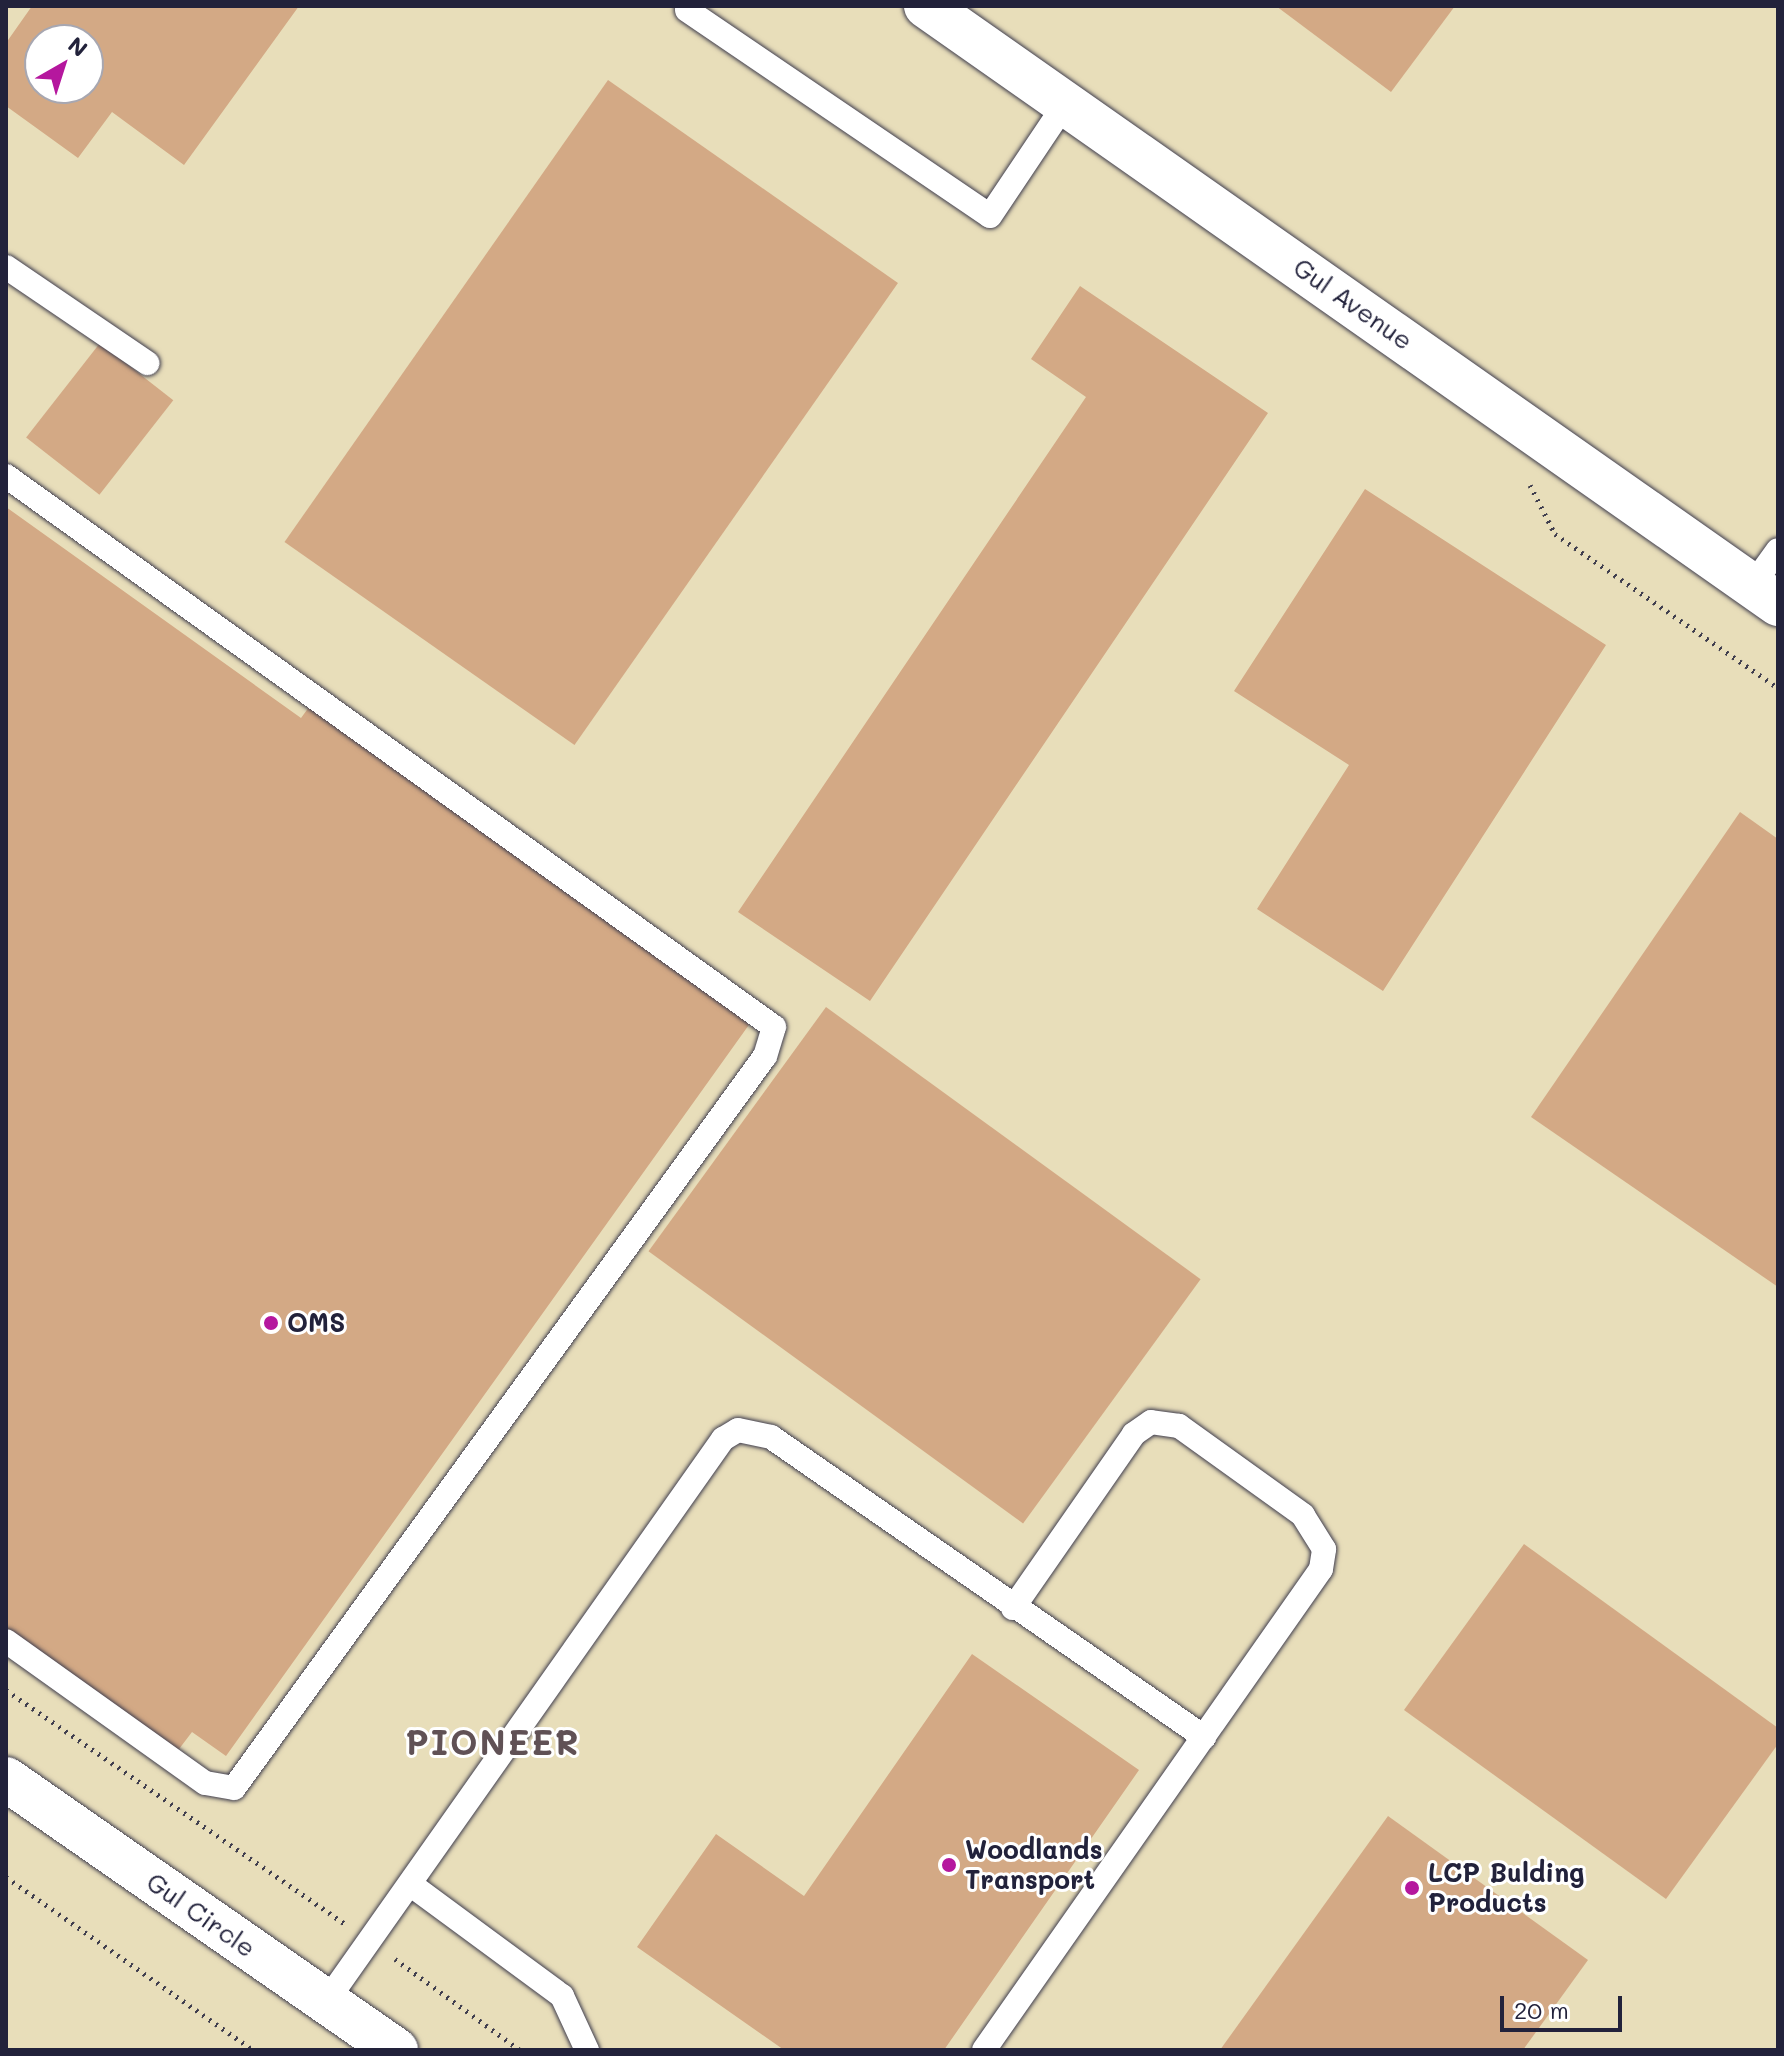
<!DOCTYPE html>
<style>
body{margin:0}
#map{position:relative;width:1784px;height:2056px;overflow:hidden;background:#e8deba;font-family:Mali,sans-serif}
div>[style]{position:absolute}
.building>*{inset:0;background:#d3a985;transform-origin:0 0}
.path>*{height:5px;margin-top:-2.5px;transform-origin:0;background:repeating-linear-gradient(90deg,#403e4e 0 2px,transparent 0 8px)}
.roads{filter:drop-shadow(0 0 2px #403e4e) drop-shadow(0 0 2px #403e4e)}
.service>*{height:24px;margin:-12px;padding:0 12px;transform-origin:12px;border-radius:12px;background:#fff}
.minor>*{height:44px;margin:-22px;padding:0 22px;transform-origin:22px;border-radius:22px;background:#fff}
.dots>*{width:22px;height:22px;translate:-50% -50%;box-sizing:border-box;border:4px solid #fff;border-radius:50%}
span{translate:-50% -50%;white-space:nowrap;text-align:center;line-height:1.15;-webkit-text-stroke:6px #fff;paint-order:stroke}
.street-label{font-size:26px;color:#22223b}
.poi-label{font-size:26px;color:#22223b;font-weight:700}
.left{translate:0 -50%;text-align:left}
.district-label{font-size:34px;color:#605155;font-weight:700;letter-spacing:2px}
.frame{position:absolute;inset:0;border:8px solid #22223b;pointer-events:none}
.north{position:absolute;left:24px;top:24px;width:80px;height:80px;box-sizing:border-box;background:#fff;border:2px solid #a7a7b1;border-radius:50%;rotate:39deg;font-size:22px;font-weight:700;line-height:32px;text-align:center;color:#22223b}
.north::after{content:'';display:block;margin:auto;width:28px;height:36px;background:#b5179e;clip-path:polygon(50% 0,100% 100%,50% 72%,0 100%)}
.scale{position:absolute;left:1500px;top:1996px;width:122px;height:36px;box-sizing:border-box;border:4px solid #22223b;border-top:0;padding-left:10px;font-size:24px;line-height:28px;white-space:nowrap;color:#22223b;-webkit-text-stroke:6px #fff;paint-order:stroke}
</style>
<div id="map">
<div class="building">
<i style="clip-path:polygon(evenodd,32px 6px,299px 6px,184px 165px,112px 112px,78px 158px,6px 106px,6px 43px,32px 6px,40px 40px,88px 40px,88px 88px,40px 88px,40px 40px)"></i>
<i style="clip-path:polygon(1276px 6px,1455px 6px,1391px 92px)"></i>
<i style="left:608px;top:80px;width:354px;height:564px;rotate:35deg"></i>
<i style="clip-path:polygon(1080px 286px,1268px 413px,870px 1001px,738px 912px,1086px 397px,1031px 359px)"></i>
<i style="left:100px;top:343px;width:93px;height:120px;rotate:38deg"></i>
<i style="clip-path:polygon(1365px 489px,1606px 645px,1383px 991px,1257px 909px,1349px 765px,1234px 691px)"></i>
<i style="clip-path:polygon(6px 507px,301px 718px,315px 699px,756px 1015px,226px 1756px,192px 1732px,176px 1753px,6px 1631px)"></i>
<i style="clip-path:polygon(1740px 812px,1778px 839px,1778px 1287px,1531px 1117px)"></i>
<i style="left:826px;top:1007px;width:463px;height:302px;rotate:36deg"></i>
<i style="clip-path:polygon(1524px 1544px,1778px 1728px,1778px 1744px,1666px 1899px,1404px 1710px)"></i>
<i style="clip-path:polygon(972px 1654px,1139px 1770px,944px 2050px,784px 2050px,637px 1947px,716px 1834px,804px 1896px)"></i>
<i style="clip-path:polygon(1388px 1816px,1588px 1960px,1523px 2050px,1220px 2050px)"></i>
</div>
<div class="path">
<i style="left:1530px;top:485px;width:55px;rotate:63deg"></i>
<i style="left:1555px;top:534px;width:271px;rotate:34.6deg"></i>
<i style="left:6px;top:1690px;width:411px;rotate:34.6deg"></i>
<i style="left:6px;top:1877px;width:302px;rotate:35deg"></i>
<i style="left:395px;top:1959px;width:155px;rotate:36.1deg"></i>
</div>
<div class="roads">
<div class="service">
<i style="left:687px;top:10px;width:366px;rotate:34.2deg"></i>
<i style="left:990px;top:216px;width:135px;rotate:-56.2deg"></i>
<i style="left:6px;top:267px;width:171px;rotate:34.2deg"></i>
<i style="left:6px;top:476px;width:945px;rotate:35.66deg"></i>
<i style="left:774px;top:1027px;width:30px;rotate:107deg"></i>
<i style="left:765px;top:1056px;width:904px;rotate:125.96deg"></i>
<i style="left:234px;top:1788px;width:29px;rotate:-170deg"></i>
<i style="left:205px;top:1783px;width:244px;rotate:-144.5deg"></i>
<i style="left:1752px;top:586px;width:44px;rotate:-54.2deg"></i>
<i style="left:410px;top:1884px;width:189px;rotate:36.4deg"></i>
<i style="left:562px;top:1996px;width:60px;rotate:65.2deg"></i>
<i style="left:326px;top:2002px;width:689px;rotate:-54.81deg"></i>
<i style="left:723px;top:1439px;width:17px;rotate:-31deg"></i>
<i style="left:738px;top:1430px;width:34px;rotate:12deg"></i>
<i style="left:771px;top:1437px;width:527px;rotate:34.72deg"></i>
<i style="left:984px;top:2050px;width:587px;rotate:-54.98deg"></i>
<i style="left:1321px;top:1569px;width:20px;rotate:-81deg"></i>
<i style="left:1324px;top:1549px;width:40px;rotate:-122deg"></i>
<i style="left:1303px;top:1515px;width:153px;rotate:-144.3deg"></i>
<i style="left:1179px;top:1426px;width:28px;rotate:-172deg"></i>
<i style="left:1151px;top:1422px;width:21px;rotate:145deg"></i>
<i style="left:1134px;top:1434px;width:212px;rotate:124.8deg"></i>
</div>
<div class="minor">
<i style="left:926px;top:6px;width:1041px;rotate:35.06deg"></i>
<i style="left:6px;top:1779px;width:475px;rotate:34.8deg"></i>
</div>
</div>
<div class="dots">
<i style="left:271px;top:1323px;background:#b5179e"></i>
<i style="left:949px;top:1865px;background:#b5179e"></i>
<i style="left:1412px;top:1888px;background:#b5179e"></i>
</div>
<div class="street-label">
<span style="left:1353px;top:304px;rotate:35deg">Gul Avenue</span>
<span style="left:201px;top:1915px;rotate:35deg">Gul Circle</span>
</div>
<div class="poi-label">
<span class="left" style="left:287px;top:1323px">OMS</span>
<span class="left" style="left:965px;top:1865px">Woodlands<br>Transport</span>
<span class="left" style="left:1428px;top:1888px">LCP Bulding<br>Products</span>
</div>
<div class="district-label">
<span style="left:493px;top:1742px">PIONEER</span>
</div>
<div class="frame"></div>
<div class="north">N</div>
<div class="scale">20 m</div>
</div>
